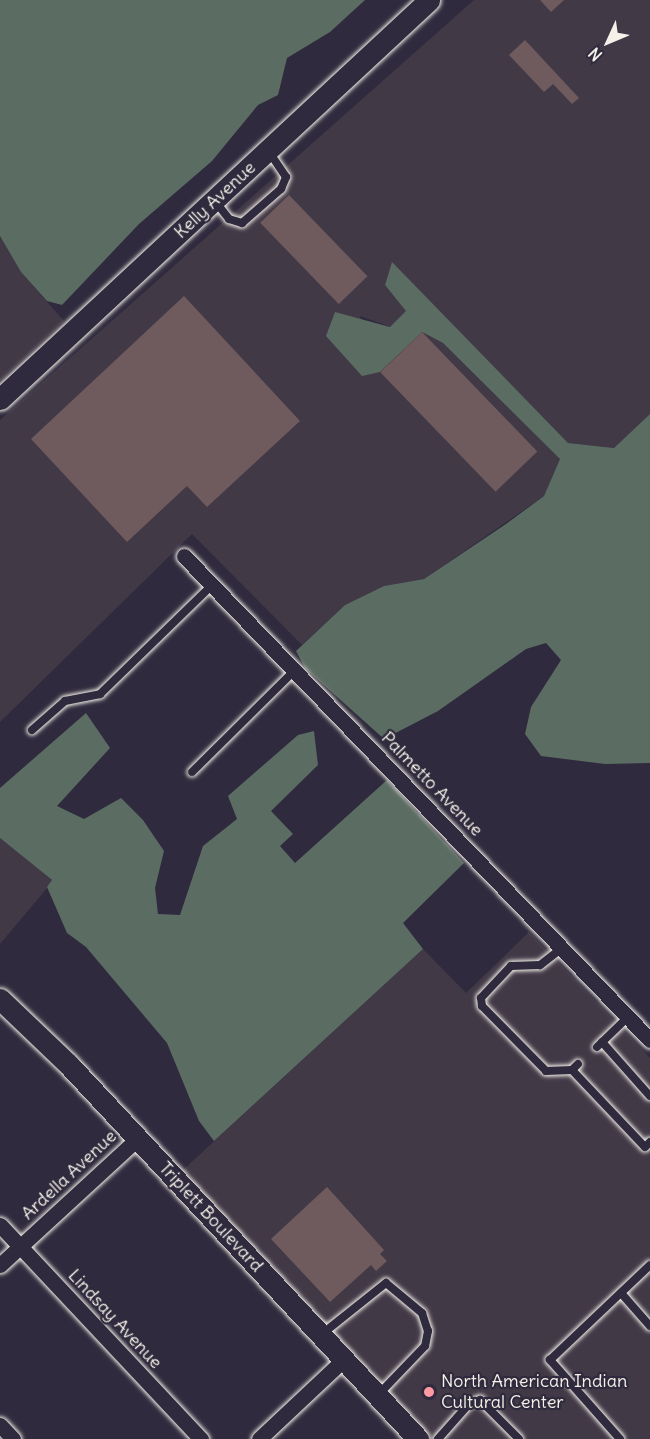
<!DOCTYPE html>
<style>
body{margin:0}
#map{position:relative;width:650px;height:1439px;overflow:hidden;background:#2f2a3d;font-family:Delius,sans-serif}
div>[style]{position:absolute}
.built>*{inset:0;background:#423947}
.green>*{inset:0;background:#5b6c63}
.building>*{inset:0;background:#6f5b5d;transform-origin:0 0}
.roads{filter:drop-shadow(0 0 2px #f4f1e8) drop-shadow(0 0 2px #f4f1e8)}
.lane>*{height:8px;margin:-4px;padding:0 4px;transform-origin:4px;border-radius:4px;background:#2f2a3d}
.street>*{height:15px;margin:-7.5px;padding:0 7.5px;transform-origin:7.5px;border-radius:7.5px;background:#2f2a3d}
.secondary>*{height:21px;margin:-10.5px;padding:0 10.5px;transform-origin:10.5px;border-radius:10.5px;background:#2f2a3d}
.dots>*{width:16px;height:16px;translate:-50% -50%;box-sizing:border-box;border:3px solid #2f2a3d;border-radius:50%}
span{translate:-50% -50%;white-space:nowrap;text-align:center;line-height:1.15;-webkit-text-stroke:4.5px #2f2a3d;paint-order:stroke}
.street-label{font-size:18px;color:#f4f1e8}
.poi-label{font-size:18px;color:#f4f1e8}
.left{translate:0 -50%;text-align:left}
.north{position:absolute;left:578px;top:12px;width:60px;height:60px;-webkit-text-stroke:4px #2f2a3d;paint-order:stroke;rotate:226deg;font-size:16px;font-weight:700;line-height:24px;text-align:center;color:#f4f1e8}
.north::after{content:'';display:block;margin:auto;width:21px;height:27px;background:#f4f1e8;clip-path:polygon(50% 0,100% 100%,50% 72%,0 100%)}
</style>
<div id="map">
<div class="built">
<i style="clip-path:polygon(474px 0,650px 0,650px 414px,614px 448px,568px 443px,392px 263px,385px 285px,407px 311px,391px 327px,360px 316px,380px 372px,422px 332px,443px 343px,560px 459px,544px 496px,424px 579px,384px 586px,345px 605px,302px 645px,192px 534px,0 722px,0 420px)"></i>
<i style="clip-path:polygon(0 236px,21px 272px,64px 321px,0 381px)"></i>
<i style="clip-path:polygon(0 838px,53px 881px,0 944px)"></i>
<i style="clip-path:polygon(529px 932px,650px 1058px,650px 1439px,433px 1439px,183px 1170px,423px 949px,466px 993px)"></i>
</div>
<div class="green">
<i style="clip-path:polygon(0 0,365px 0,330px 32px,287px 58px,278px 95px,258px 105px,212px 161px,139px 224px,62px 305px,47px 301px,21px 272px,0 236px)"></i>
<i style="clip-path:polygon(392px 262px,568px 443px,614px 448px,650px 414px,650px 763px,605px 764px,541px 756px,525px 734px,531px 707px,561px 660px,546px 643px,526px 649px,438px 711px,384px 739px,305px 668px,296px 651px,345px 605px,384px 586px,424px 579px,506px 524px,544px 496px,560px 459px,443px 343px,422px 332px,380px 372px,362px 376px,326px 336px,335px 312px,390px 327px,406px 311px,385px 285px)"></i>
<i style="clip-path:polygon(86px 713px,110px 748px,57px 806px,84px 819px,121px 798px,143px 820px,164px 851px,155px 888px,158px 914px,180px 915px,203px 846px,237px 819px,228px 796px,298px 735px,314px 731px,318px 765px,271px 811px,293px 834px,280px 846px,295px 863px,387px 780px,464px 863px,403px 923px,423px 949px,214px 1141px,199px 1121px,167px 1043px,86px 947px,67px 933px,47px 887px,52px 880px,0 838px,0 788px)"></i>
</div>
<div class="building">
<i style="clip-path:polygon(540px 0,564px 0,551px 12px)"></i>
<i style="clip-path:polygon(525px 40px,579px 98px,572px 104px,553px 84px,544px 92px,509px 55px)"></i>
<i style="left:289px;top:195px;width:113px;height:40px;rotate:46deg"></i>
<i style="clip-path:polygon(184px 296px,300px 421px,207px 507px,187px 486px,127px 542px,31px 439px)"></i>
<i style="left:422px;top:332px;width:166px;height:58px;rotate:46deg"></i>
<i style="clip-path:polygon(327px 1187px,384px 1250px,380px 1254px,387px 1261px,376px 1271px,371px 1265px,330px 1302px,271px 1239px)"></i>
</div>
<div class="roads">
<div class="lane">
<i style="left:215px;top:201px;width:23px;rotate:52deg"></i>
<i style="left:229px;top:219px;width:14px;rotate:17deg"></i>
<i style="left:242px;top:223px;width:52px;rotate:-41.1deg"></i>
<i style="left:281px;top:189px;width:13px;rotate:-67deg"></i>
<i style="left:286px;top:177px;width:30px;rotate:-124deg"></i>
<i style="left:32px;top:730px;width:44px;rotate:-41.3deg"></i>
<i style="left:65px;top:701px;width:36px;rotate:-11deg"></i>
<i style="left:100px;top:694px;width:158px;rotate:-44.2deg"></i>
<i style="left:192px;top:772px;width:145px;rotate:-44.7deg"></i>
<i style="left:562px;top:948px;width:28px;rotate:142deg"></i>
<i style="left:540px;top:965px;width:29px;rotate:178deg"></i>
<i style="left:511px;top:966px;width:44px;rotate:133.2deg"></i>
<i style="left:481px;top:998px;width:8px;rotate:83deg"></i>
<i style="left:482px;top:1006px;width:91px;rotate:45.4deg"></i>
<i style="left:546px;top:1071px;width:26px;rotate:-2deg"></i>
<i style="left:602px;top:1042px;width:72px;rotate:48.4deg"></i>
<i style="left:597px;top:1047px;width:43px;rotate:-44.1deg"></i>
<i style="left:578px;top:1064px;width:8px;rotate:135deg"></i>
<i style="left:572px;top:1070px;width:106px;rotate:46.5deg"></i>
<i style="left:645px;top:1147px;width:7px;rotate:-45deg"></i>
<i style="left:621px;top:1293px;width:44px;rotate:48.7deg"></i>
<i style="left:322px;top:1334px;width:82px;rotate:-38.6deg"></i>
<i style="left:386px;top:1283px;width:47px;rotate:39.8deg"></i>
<i style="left:422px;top:1313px;width:19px;rotate:72deg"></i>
<i style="left:428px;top:1331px;width:15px;rotate:101deg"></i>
<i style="left:425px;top:1346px;width:66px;rotate:133.8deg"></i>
<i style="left:438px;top:1439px;width:47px;rotate:-48.5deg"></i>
<i style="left:469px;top:1404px;width:12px;rotate:-20deg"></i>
<i style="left:480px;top:1400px;width:55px;rotate:45deg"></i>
<i style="left:620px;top:1439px;width:106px;rotate:-131.5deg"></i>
<i style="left:550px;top:1360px;width:138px;rotate:-43.5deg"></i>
</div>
<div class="street">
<i style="left:184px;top:556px;width:672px;rotate:46.09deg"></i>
<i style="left:0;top:1225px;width:294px;rotate:46.8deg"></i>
<i style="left:0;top:1265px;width:188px;rotate:-42.6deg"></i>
<i style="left:0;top:1425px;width:19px;rotate:47deg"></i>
<i style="left:259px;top:1439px;width:115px;rotate:-43.2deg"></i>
</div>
<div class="secondary">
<i style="left:0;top:399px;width:586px;rotate:-42.92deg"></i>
<i style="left:0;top:999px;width:95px;rotate:43.7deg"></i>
<i style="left:69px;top:1065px;width:512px;rotate:46.98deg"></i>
</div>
</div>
<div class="dots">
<i style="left:429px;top:1392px;background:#ff9aa2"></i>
</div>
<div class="street-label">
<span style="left:215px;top:200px;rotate:-43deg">Kelly Avenue</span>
<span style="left:432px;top:784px;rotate:46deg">Palmetto Avenue</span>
<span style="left:69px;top:1175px;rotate:-43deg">Ardella Avenue</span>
<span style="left:211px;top:1217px;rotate:47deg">Triplett Boulevard</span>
<span style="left:115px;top:1319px;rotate:47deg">Lindsay Avenue</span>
</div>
<div class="poi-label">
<span class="left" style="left:441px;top:1392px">North American Indian<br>Cultural Center</span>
</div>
<div class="north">N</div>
</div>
